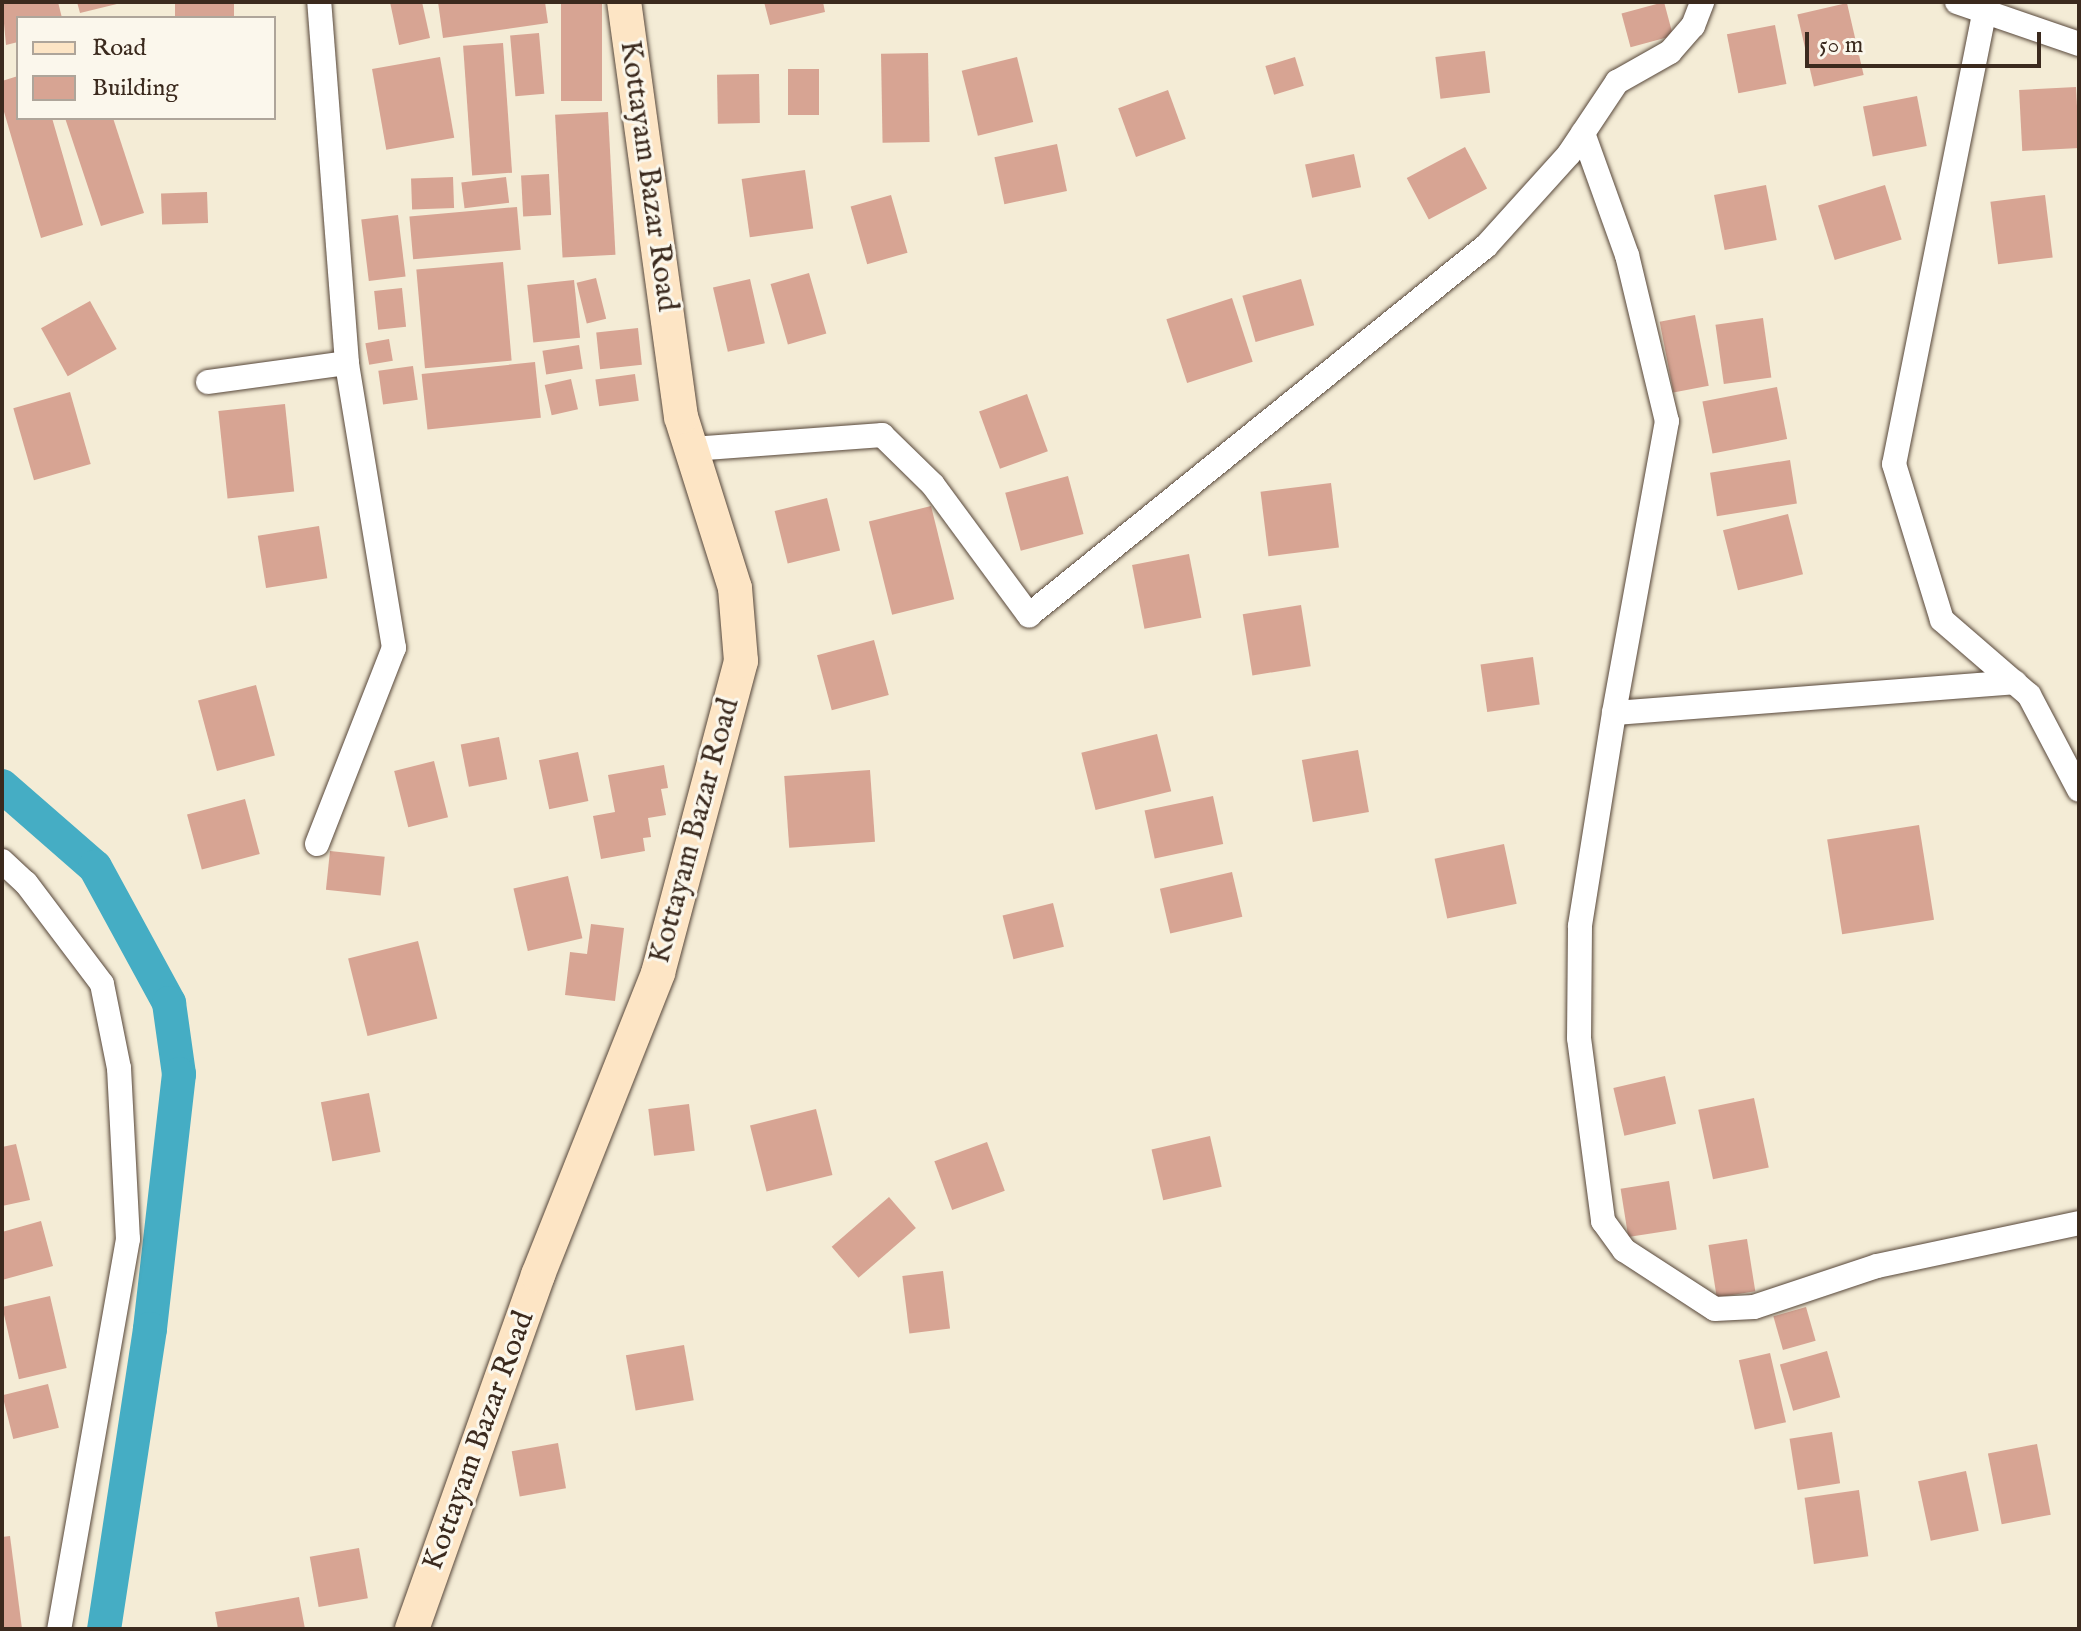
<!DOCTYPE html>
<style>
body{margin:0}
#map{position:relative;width:2081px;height:1631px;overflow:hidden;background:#f4ecd6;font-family:"IM FELL English",serif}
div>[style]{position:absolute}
.canal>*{height:34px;margin:-17px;padding:0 17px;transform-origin:17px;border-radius:17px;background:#45adc4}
.building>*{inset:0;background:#d7a493;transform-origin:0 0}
.roads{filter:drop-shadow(0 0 2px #57473a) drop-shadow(0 0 2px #57473a)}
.street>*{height:24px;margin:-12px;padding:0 12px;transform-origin:12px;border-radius:12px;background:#fff}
.secondary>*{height:34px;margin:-17px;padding:0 17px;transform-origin:17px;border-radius:17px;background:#fde5c5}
span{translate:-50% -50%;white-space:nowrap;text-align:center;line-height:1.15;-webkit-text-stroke:6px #fbf7ec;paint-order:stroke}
.street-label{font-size:30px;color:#3b2a1e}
.frame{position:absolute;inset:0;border:4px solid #3b2a1e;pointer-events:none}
.legend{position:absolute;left:16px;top:16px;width:260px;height:104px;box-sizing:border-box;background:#fbf7ec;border:2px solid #aea59a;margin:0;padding:10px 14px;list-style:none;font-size:24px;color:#3b2a1e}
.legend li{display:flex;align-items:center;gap:16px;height:40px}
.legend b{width:40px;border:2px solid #aea59a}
.scale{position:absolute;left:1805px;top:32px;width:236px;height:36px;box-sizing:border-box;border:4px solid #3b2a1e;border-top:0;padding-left:10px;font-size:24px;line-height:28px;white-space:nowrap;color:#3b2a1e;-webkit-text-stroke:6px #fbf7ec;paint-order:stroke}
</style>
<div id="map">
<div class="canal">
<i style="left:2px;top:786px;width:123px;rotate:41.1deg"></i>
<i style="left:95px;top:867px;width:155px;rotate:61.4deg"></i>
<i style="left:169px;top:1003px;width:72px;rotate:82deg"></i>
<i style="left:179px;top:1074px;width:257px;rotate:96.5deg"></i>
<i style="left:150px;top:1329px;width:304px;rotate:98.7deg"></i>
</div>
<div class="building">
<i style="clip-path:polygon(2px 2px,58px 2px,62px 18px,18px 18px,18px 42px,6px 45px)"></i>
<i style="clip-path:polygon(77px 2px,121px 2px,121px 3px,80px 13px)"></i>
<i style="left:175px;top:2px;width:59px;height:16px"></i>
<i style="clip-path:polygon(390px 2px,422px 2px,430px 38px,399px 45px)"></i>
<i style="clip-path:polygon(438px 2px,545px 2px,548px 23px,443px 38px)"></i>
<i style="left:561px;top:2px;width:41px;height:99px"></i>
<i style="clip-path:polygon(764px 2px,823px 2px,825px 12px,770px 25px)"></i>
<i style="left:1664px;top:2px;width:35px;height:44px;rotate:75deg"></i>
<i style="left:1847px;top:3px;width:74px;height:51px;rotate:77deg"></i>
<i style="left:1775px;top:25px;width:60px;height:49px;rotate:79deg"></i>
<i style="left:539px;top:33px;width:61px;height:29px;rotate:85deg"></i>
<i style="left:503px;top:43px;width:130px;height:40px;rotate:86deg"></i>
<i style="left:1485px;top:51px;width:42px;height:50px;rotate:83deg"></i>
<i style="left:928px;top:53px;width:89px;height:47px;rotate:89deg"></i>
<i style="left:440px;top:57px;width:82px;height:69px;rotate:80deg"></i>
<i style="left:1017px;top:57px;width:67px;height:57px;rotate:76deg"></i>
<i style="left:1295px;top:57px;width:30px;height:31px;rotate:73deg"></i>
<i style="left:788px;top:69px;width:31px;height:46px"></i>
<i style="left:759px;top:74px;width:49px;height:42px;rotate:89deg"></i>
<i style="clip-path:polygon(18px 76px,18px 118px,52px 118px,83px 225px,41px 238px,2px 105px,2px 81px)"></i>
<i style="left:2076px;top:87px;width:61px;height:57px;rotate:87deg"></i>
<i style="left:1168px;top:90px;width:52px;height:53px;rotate:70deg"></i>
<i style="left:1917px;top:96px;width:51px;height:55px;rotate:79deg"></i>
<i style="left:608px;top:112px;width:143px;height:53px;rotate:87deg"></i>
<i style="clip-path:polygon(65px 118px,113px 118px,144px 213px,101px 226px)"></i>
<i style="left:1057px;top:144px;width:48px;height:64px;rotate:78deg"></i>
<i style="left:1465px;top:147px;width:47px;height:66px;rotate:62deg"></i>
<i style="left:1354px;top:154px;width:34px;height:50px;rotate:78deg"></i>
<i style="left:805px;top:170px;width:59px;height:64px;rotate:82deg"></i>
<i style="left:549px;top:174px;width:41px;height:28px;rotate:87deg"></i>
<i style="left:453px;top:177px;width:31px;height:42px;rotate:88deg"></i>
<i style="left:506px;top:177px;width:26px;height:45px;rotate:83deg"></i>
<i style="left:1766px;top:185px;width:56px;height:53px;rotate:79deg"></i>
<i style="left:1885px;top:185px;width:57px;height:70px;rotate:73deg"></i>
<i style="left:207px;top:192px;width:31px;height:46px;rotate:88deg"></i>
<i style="left:891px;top:195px;width:60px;height:42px;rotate:74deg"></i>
<i style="left:2045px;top:195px;width:63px;height:55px;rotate:83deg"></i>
<i style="left:517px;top:207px;width:43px;height:108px;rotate:85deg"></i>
<i style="left:398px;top:215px;width:62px;height:37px;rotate:83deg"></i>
<i style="left:503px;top:262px;width:99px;height:87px;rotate:85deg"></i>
<i style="left:809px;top:273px;width:63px;height:40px;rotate:74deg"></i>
<i style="left:596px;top:278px;width:42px;height:20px;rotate:76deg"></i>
<i style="left:750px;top:279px;width:66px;height:38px;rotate:77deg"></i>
<i style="left:1301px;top:279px;width:48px;height:61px;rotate:74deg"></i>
<i style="left:574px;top:280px;width:58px;height:47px;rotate:84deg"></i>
<i style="left:402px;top:288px;width:39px;height:28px;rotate:84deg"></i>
<i style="left:1232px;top:298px;width:67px;height:69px;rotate:72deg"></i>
<i style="left:90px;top:301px;width:55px;height:56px;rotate:61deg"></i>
<i style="left:1695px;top:315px;width:72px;height:36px;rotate:79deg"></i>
<i style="left:1763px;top:318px;width:60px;height:48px;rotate:82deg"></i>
<i style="left:638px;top:328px;width:37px;height:42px;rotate:84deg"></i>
<i style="left:389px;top:339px;width:22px;height:24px;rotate:80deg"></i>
<i style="left:579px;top:345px;width:24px;height:37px;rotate:81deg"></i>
<i style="left:535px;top:362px;width:56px;height:114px;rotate:84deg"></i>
<i style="left:413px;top:366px;width:34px;height:35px;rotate:82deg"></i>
<i style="left:635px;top:374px;width:27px;height:40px;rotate:82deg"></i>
<i style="left:571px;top:379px;width:31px;height:27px;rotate:77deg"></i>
<i style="left:1777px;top:387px;width:53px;height:76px;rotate:79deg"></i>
<i style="left:70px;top:392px;width:75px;height:59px;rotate:74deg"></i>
<i style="left:1027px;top:394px;width:61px;height:51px;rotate:70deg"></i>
<i style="left:285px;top:404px;width:88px;height:67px;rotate:84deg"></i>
<i style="left:1790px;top:460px;width:44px;height:81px;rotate:81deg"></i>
<i style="left:1068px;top:476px;width:60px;height:65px;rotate:75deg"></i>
<i style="left:1331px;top:483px;width:65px;height:71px;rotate:83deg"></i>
<i style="left:827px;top:498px;width:54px;height:54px;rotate:76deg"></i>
<i style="left:931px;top:506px;width:96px;height:64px;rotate:76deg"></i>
<i style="left:1788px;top:514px;width:62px;height:67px;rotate:76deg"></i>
<i style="left:319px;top:526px;width:53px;height:62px;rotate:81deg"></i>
<i style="left:1189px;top:554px;width:65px;height:58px;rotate:79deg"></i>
<i style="left:1301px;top:605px;width:62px;height:59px;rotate:81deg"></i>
<i style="left:874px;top:640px;width:57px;height:59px;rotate:75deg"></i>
<i style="left:1533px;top:657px;width:48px;height:53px;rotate:82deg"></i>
<i style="left:256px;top:685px;width:73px;height:60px;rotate:75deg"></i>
<i style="left:1157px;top:734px;width:59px;height:78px;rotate:76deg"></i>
<i style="left:499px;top:737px;width:43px;height:39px;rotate:79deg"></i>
<i style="left:1358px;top:750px;width:63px;height:57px;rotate:80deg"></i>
<i style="left:578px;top:752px;width:50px;height:40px;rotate:78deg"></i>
<i style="left:434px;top:761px;width:58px;height:41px;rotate:76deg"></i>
<i style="clip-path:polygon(664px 765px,668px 788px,661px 789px,666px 815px,648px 818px,651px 837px,643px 838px,645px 851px,601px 859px,593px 816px,615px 812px,608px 775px)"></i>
<i style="left:870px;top:770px;width:72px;height:86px;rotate:86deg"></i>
<i style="left:1213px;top:796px;width:49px;height:70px;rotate:78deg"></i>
<i style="left:245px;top:799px;width:57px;height:60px;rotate:75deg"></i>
<i style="left:1919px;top:825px;width:96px;height:93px;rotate:81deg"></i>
<i style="left:1504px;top:844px;width:61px;height:71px;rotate:78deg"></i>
<i style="left:330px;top:851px;width:55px;height:39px;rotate:6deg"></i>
<i style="left:1232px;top:872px;width:46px;height:74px;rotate:77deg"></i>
<i style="left:568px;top:876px;width:64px;height:56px;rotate:77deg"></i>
<i style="left:1053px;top:903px;width:45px;height:52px;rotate:76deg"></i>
<i style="clip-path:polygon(591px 924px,624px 928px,615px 1001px,565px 995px,570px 952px,587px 954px)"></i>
<i style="left:418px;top:941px;width:80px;height:72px;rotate:76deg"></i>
<i style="left:1665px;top:1076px;width:49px;height:53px;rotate:77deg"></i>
<i style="left:369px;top:1093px;width:60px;height:49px;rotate:79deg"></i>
<i style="left:1754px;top:1098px;width:71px;height:57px;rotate:78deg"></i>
<i style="left:689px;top:1104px;width:47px;height:41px;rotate:83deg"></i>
<i style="left:816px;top:1109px;width:68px;height:68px;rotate:76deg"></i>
<i style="left:1210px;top:1136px;width:52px;height:60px;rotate:77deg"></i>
<i style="left:987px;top:1142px;width:52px;height:56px;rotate:70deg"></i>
<i style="clip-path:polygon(16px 1144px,30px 1200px,2px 1206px,2px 1147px)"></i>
<i style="left:1669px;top:1181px;width:49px;height:49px;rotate:81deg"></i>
<i style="left:889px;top:1197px;width:41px;height:76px;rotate:49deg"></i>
<i style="clip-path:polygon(41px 1221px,53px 1266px,2px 1280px,2px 1232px)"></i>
<i style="left:1747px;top:1239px;width:53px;height:39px;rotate:81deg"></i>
<i style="left:943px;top:1271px;width:58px;height:41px;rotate:83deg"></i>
<i style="left:50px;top:1296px;width:74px;height:49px;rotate:77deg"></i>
<i style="left:1806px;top:1307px;width:35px;height:34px;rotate:74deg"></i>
<i style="left:684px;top:1345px;width:56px;height:59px;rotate:80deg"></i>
<i style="left:1827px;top:1351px;width:48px;height:49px;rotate:74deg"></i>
<i style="left:1770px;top:1353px;width:71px;height:32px;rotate:77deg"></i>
<i style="left:48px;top:1384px;width:45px;height:47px;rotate:76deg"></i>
<i style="left:1832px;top:1432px;width:52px;height:43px;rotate:81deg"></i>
<i style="left:558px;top:1443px;width:46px;height:47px;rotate:80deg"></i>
<i style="left:2037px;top:1444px;width:72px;height:50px;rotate:79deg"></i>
<i style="left:1966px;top:1471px;width:61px;height:49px;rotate:78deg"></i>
<i style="left:1859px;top:1490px;width:67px;height:55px;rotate:82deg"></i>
<i style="clip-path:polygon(10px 1536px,22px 1629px,2px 1629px,2px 1537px)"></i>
<i style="left:359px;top:1548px;width:51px;height:50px;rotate:80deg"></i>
<i style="clip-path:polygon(299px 1597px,305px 1629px,218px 1629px,215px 1612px)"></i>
</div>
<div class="roads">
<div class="street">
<i style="left:1957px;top:2px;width:129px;rotate:19deg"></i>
<i style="left:1985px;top:9px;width:464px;rotate:101.3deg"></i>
<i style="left:1894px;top:464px;width:163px;rotate:72.9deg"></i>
<i style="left:1942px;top:620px;width:115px;rotate:40.8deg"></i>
<i style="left:2029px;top:695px;width:107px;rotate:62.2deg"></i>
<i style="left:1583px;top:133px;width:130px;rotate:70.2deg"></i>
<i style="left:1627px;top:255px;width:171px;rotate:76.5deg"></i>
<i style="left:1667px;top:421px;width:297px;rotate:100.3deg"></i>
<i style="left:1614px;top:713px;width:402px;rotate:-4.4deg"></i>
<i style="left:208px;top:382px;width:140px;rotate:-7.8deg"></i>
<i style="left:692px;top:449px;width:191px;rotate:-4.2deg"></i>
<i style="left:882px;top:435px;width:71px;rotate:44.4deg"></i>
<i style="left:933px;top:485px;width:162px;rotate:53.6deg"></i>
<i style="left:1029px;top:615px;width:587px;rotate:-38.92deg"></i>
<i style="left:1486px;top:246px;width:124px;rotate:-47.9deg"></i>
<i style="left:1569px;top:154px;width:87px;rotate:-56.3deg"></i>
<i style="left:1617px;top:82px;width:61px;rotate:-29.5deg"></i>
<i style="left:1670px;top:52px;width:35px;rotate:-49deg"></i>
<i style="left:1693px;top:26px;width:26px;rotate:-69deg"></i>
<i style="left:1614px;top:713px;width:216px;rotate:99.1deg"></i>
<i style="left:1580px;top:926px;width:112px;rotate:90.5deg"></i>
<i style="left:1579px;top:1038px;width:185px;rotate:82.5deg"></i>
<i style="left:1603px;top:1221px;width:36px;rotate:54deg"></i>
<i style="left:1624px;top:1250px;width:108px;rotate:33deg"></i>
<i style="left:1715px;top:1309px;width:39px;rotate:-3deg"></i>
<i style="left:1754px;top:1307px;width:130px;rotate:-18.4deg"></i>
<i style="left:1877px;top:1266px;width:207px;rotate:-12deg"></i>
<i style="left:317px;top:844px;width:211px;rotate:-68.6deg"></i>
<i style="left:394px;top:648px;width:289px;rotate:-99.4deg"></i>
<i style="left:347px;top:363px;width:362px;rotate:-94.4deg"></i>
<i style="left:2px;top:861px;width:33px;rotate:43deg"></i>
<i style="left:26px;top:883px;width:126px;rotate:53deg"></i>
<i style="left:102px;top:984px;width:86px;rotate:78.6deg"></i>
<i style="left:119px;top:1068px;width:171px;rotate:87deg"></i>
<i style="left:128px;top:1239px;width:396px;rotate:100deg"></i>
</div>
<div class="secondary">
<i style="left:412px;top:1629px;width:376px;rotate:-70.4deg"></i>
<i style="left:538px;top:1275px;width:325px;rotate:-68.3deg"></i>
<i style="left:658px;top:973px;width:323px;rotate:-75.1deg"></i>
<i style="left:741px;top:661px;width:73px;rotate:-94.7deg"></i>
<i style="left:735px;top:588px;width:179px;rotate:-107.5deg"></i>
<i style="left:681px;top:417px;width:419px;rotate:-97.8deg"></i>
</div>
</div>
<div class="street-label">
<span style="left:648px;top:176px;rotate:82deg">Kottayam Bazar Road</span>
<span style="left:695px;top:831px;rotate:-75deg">Kottayam Bazar Road</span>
<span style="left:479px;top:1441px;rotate:-70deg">Kottayam Bazar Road</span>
</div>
<div class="frame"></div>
<ul class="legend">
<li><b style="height:10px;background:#fde5c5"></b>Road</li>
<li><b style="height:22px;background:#d7a493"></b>Building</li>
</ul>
<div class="scale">50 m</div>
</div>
